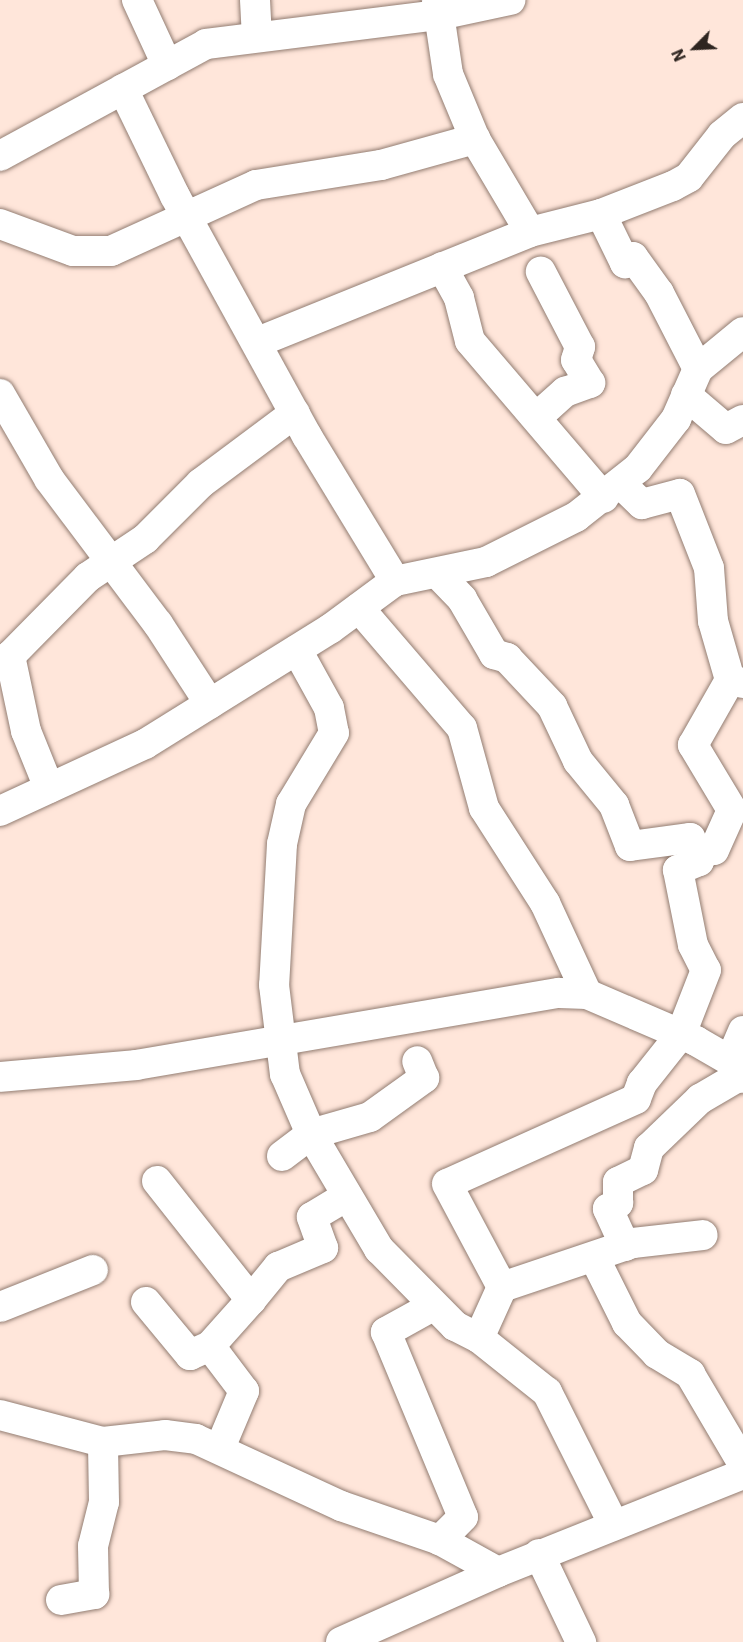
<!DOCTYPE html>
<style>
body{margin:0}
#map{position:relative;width:743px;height:1642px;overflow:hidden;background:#ffe6da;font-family:"IBM Plex Sans",sans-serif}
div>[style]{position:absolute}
.roads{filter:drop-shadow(0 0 2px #937d72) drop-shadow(0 0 2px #937d72)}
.minor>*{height:30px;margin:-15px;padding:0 15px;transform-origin:15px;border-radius:15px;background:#fff}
span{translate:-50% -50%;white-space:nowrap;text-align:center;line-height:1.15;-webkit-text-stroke:6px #ffe6da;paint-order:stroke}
.north{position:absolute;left:665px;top:18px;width:60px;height:60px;-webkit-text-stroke:4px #ffe6da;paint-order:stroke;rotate:246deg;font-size:16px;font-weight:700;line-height:24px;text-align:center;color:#2e2520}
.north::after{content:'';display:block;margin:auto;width:21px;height:27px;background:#2e2520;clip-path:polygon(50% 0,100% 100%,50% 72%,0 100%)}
</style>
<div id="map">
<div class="roads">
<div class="minor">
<i style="left:137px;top:0;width:72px;rotate:65.2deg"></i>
<i style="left:255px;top:0;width:36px;rotate:87deg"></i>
<i style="left:123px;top:89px;width:119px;rotate:64.1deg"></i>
<i style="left:175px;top:196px;width:274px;rotate:61.2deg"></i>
<i style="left:307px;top:436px;width:170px;rotate:58.7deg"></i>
<i style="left:475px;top:139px;width:108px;rotate:59.4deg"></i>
<i style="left:530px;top:232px;width:73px;rotate:-14.2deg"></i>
<i style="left:601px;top:214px;width:77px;rotate:-21.3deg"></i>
<i style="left:673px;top:186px;width:18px;rotate:-29deg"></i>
<i style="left:689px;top:177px;width:53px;rotate:-51.8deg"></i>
<i style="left:722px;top:135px;width:27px;rotate:-39deg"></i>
<i style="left:0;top:156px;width:234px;rotate:-28.5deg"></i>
<i style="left:206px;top:44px;width:235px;rotate:-7.1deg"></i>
<i style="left:439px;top:15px;width:73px;rotate:-11.9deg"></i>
<i style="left:601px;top:214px;width:55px;rotate:63.9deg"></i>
<i style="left:625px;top:263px;width:10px;rotate:-37deg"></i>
<i style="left:633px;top:257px;width:44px;rotate:54.2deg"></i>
<i style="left:659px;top:293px;width:85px;rotate:62.8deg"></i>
<i style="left:0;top:224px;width:78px;rotate:20.3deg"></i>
<i style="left:73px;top:251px;width:38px"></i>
<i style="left:111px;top:251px;width:159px;rotate:-24.5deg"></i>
<i style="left:256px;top:185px;width:127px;rotate:-9.1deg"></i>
<i style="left:381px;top:165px;width:98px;rotate:-15.5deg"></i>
<i style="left:475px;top:139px;width:70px;rotate:-112.6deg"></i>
<i style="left:448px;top:74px;width:75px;rotate:-98.5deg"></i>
<i style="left:442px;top:267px;width:35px;rotate:61deg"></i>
<i style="left:459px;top:298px;width:44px;rotate:75.7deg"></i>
<i style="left:470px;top:341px;width:206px;rotate:49.5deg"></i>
<i style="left:258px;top:342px;width:293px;rotate:-22deg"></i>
<i style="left:0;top:394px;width:98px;rotate:60deg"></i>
<i style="left:49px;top:479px;width:181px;rotate:53.1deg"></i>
<i style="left:158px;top:624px;width:95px;rotate:57deg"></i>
<i style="left:686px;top:395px;width:52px;rotate:40.4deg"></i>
<i style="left:726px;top:429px;width:19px;rotate:-28deg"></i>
<i style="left:537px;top:417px;width:38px;rotate:-42deg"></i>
<i style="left:565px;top:392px;width:27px;rotate:-20deg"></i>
<i style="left:590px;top:383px;width:27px;rotate:-121deg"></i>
<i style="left:576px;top:360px;width:14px;rotate:-73deg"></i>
<i style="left:580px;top:347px;width:85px;rotate:-117.5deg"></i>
<i style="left:621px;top:484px;width:29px;rotate:44deg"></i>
<i style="left:642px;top:504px;width:39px;rotate:-15deg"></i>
<i style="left:680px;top:494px;width:79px;rotate:68.6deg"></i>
<i style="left:709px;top:568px;width:53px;rotate:85.7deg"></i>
<i style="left:713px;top:621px;width:61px;rotate:73.9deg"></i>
<i style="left:730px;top:680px;width:13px;rotate:13deg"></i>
<i style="left:440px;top:576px;width:32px;rotate:46deg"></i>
<i style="left:462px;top:599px;width:64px;rotate:59.8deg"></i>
<i style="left:494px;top:654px;width:14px;rotate:17deg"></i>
<i style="left:507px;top:658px;width:66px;rotate:46.8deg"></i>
<i style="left:552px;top:706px;width:61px;rotate:64.7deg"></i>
<i style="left:578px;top:761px;width:57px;rotate:50.7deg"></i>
<i style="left:614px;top:805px;width:44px;rotate:68.7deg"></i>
<i style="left:630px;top:846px;width:61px;rotate:-7.6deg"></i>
<i style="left:690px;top:838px;width:25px;rotate:69deg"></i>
<i style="left:699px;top:861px;width:23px;rotate:157deg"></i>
<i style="left:678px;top:870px;width:76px;rotate:78.7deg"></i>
<i style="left:693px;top:945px;width:28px;rotate:63deg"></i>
<i style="left:706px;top:970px;width:69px;rotate:111.3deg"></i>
<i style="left:681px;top:1034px;width:63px;rotate:128.5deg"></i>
<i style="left:642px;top:1083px;width:17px;rotate:111deg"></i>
<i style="left:636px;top:1099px;width:207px;rotate:155.8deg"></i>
<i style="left:447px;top:1184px;width:117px;rotate:61.9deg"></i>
<i style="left:359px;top:608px;width:158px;rotate:49.4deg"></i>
<i style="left:462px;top:728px;width:83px;rotate:74.6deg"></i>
<i style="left:484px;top:808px;width:113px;rotate:57.3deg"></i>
<i style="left:545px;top:903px;width:100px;rotate:65.2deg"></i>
<i style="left:297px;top:650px;width:66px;rotate:61.1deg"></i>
<i style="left:329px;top:708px;width:25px;rotate:79deg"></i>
<i style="left:334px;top:733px;width:83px;rotate:121.2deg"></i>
<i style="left:291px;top:804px;width:41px;rotate:102.7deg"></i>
<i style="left:282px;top:844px;width:141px;rotate:93.2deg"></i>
<i style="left:274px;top:985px;width:90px;rotate:83deg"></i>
<i style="left:285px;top:1074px;width:65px;rotate:66.6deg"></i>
<i style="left:311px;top:1134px;width:134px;rotate:59.4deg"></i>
<i style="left:379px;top:1249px;width:108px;rotate:45.4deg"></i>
<i style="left:455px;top:1326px;width:27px;rotate:27deg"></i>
<i style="left:479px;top:1338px;width:87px;rotate:38.5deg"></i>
<i style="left:547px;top:1392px;width:149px;rotate:63.3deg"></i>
<i style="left:49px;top:788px;width:61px;rotate:-112deg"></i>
<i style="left:26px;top:731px;width:77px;rotate:-102deg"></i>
<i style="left:10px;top:656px;width:111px;rotate:-45.4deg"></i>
<i style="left:88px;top:577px;width:69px;rotate:-33.7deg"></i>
<i style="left:145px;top:539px;width:79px;rotate:-45deg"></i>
<i style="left:201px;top:483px;width:117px;rotate:-36.7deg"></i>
<i style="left:0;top:811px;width:160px;rotate:-24.8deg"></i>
<i style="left:145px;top:744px;width:218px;rotate:-31.9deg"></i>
<i style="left:330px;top:629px;width:81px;rotate:-36.4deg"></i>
<i style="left:395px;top:581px;width:93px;rotate:-11.8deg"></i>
<i style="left:486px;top:562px;width:101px;rotate:-26.6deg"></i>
<i style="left:576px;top:517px;width:79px;rotate:-38.3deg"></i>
<i style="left:638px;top:468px;width:62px;rotate:-52.2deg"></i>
<i style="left:676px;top:419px;width:55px;rotate:-66.3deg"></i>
<i style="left:698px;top:369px;width:58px;rotate:-39.4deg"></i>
<i style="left:695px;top:853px;width:19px;rotate:-9deg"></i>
<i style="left:714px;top:850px;width:44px;rotate:-65.8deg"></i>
<i style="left:732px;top:810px;width:76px;rotate:-121deg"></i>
<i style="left:693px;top:745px;width:75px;rotate:-60.4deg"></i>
<i style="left:743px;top:1031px;width:33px;rotate:113deg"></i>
<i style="left:730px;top:1061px;width:13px;rotate:13deg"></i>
<i style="left:0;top:1077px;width:137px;rotate:-5deg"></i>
<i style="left:136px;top:1065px;width:429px;rotate:-9.7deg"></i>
<i style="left:559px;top:993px;width:28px;rotate:2deg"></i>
<i style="left:587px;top:994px;width:119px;rotate:23.3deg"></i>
<i style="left:696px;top:1041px;width:39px;rotate:30deg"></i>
<i style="left:730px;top:1061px;width:21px;rotate:53deg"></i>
<i style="left:282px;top:1156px;width:36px;rotate:-37deg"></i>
<i style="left:311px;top:1134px;width:61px;rotate:-16.1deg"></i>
<i style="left:370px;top:1117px;width:67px;rotate:-35.8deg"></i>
<i style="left:424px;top:1078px;width:18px;rotate:-112deg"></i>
<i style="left:157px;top:1181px;width:152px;rotate:51.7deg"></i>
<i style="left:251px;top:1300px;width:43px;rotate:-50.7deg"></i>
<i style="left:278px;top:1267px;width:49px;rotate:-22.9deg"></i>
<i style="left:323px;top:1248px;width:33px;rotate:-110deg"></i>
<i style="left:312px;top:1217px;width:41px;rotate:-31deg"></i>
<i style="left:625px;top:1246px;width:41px;rotate:-114.7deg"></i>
<i style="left:608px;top:1209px;width:12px;rotate:-31deg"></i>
<i style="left:618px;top:1203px;width:21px;rotate:-90deg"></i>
<i style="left:618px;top:1182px;width:28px;rotate:-26deg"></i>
<i style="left:643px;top:1170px;width:23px;rotate:-75deg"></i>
<i style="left:649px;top:1148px;width:71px;rotate:-43.9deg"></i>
<i style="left:700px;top:1099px;width:48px;rotate:-30.3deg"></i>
<i style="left:594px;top:1257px;width:74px;rotate:63.4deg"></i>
<i style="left:627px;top:1323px;width:43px;rotate:45.9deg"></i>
<i style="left:657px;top:1354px;width:39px;rotate:31deg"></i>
<i style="left:690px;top:1374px;width:104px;rotate:59.5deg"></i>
<i style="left:146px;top:1302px;width:69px;rotate:50.3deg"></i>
<i style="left:190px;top:1355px;width:22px;rotate:-24deg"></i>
<i style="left:433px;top:1306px;width:54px;rotate:151deg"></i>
<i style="left:386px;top:1332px;width:200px;rotate:67.4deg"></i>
<i style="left:463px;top:1517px;width:33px;rotate:135deg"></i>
<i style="left:0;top:1307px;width:100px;rotate:-21.7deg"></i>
<i style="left:479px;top:1338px;width:56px;rotate:-65.7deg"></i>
<i style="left:502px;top:1287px;width:138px;rotate:-18.6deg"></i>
<i style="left:633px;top:1243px;width:70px;rotate:-6.5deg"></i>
<i style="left:0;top:1415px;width:106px;rotate:14.7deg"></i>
<i style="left:103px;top:1442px;width:62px;rotate:-6.4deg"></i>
<i style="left:165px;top:1435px;width:31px;rotate:7deg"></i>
<i style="left:196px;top:1439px;width:160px;rotate:24.8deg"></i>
<i style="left:341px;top:1506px;width:105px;rotate:19deg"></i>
<i style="left:440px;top:1540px;width:66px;rotate:28.9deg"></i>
<i style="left:220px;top:1448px;width:62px;rotate:-67.2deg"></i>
<i style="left:244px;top:1391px;width:56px;rotate:-127.1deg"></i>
<i style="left:210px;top:1346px;width:62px;rotate:-48.3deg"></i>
<i style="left:539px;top:1554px;width:98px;rotate:64.5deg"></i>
<i style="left:61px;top:1600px;width:34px;rotate:-10deg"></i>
<i style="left:94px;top:1594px;width:48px;rotate:-91.2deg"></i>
<i style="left:93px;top:1546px;width:45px;rotate:-76deg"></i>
<i style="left:104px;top:1502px;width:60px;rotate:-91deg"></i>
<i style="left:341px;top:1642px;width:172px;rotate:-24deg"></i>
<i style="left:498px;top:1572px;width:264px;rotate:-21.8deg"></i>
</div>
</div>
<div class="north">N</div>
</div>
